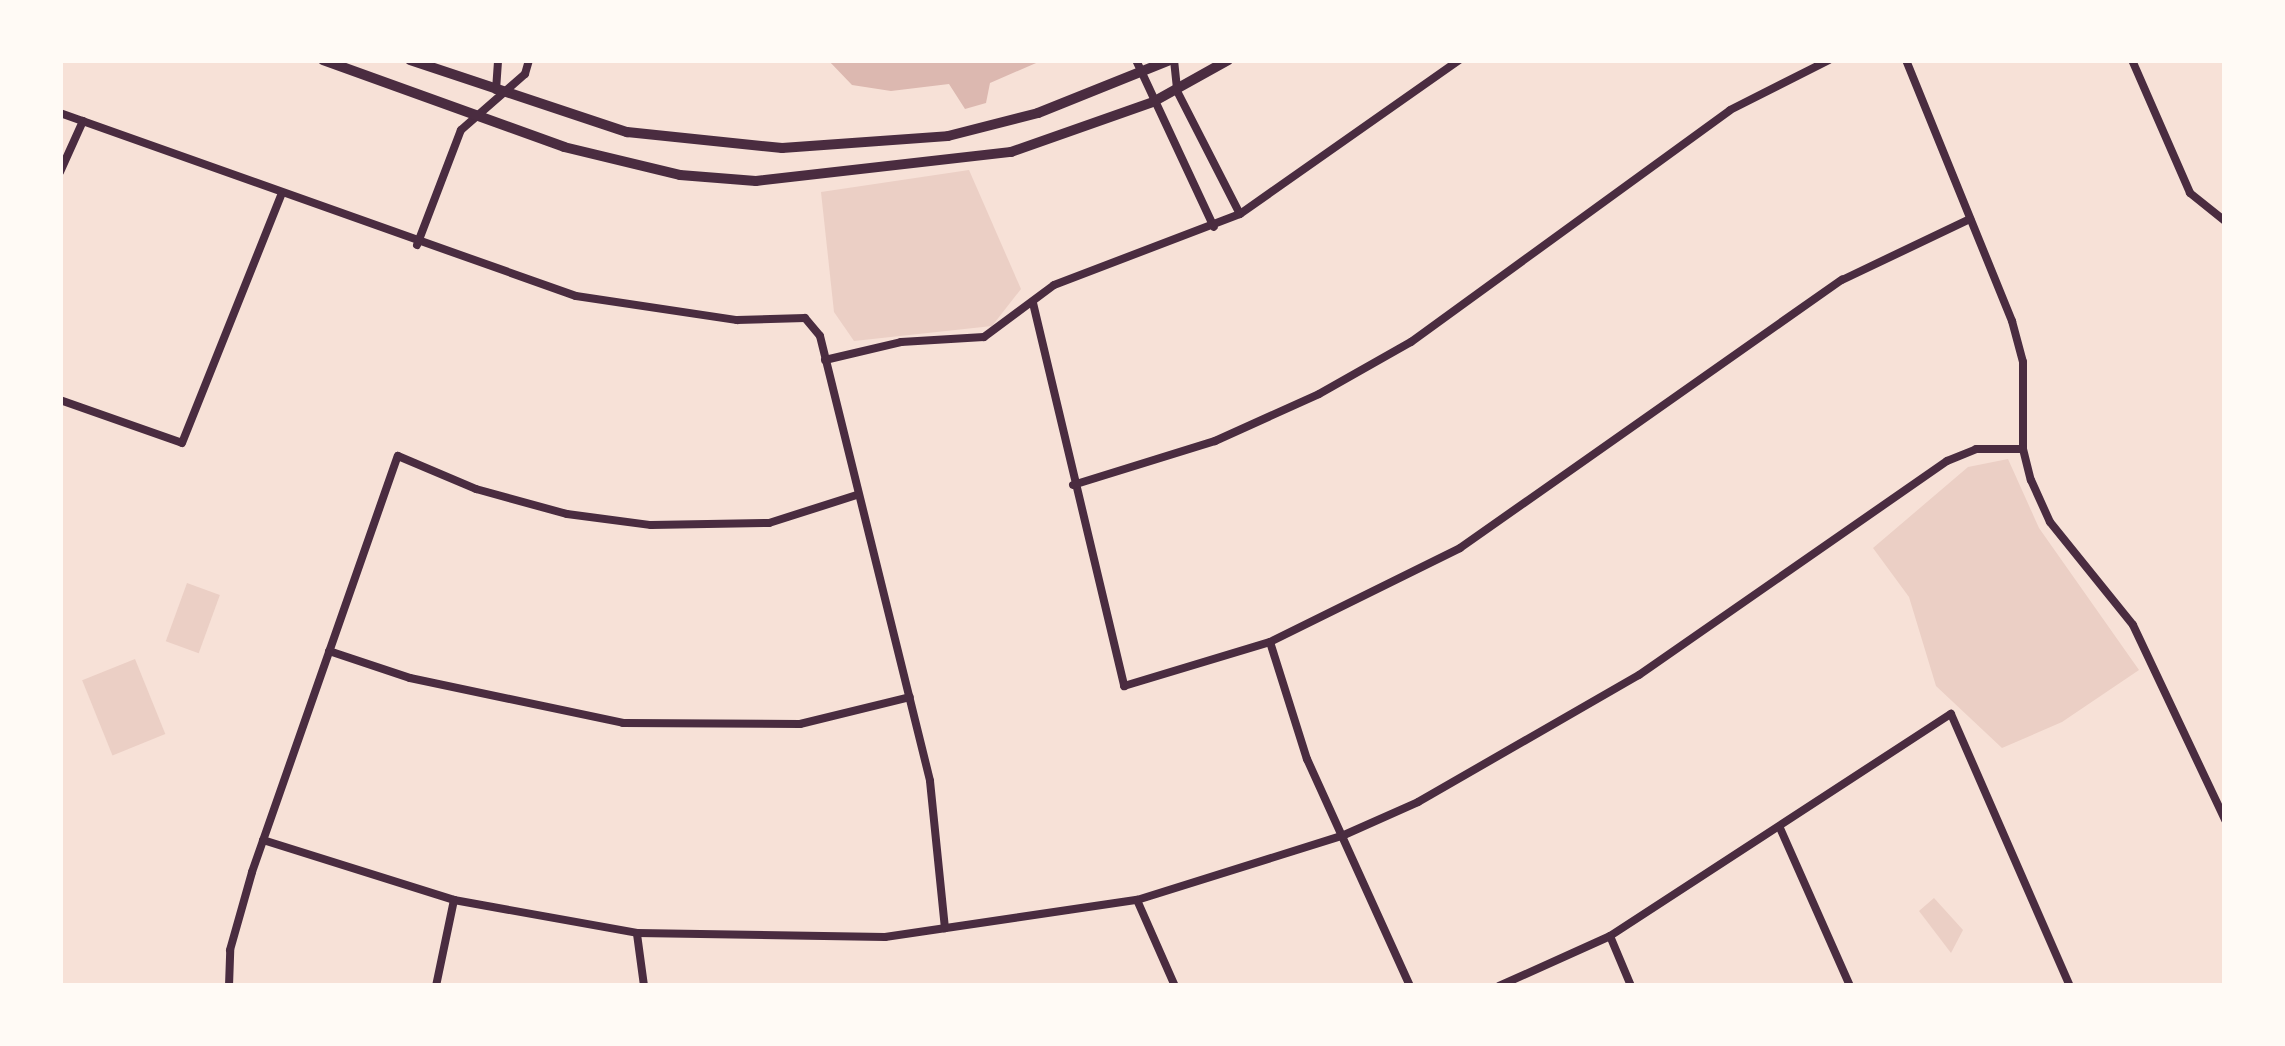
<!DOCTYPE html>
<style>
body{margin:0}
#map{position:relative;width:2285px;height:1046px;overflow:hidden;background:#f7e1d7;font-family:Merriweather,serif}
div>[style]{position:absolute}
.green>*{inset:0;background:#ebcfc5;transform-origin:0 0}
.water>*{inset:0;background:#dcb8b0}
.minor>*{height:8px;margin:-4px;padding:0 4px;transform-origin:4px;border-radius:4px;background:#4a2c40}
.secondary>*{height:10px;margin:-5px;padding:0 5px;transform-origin:5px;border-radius:5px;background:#4a2c40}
span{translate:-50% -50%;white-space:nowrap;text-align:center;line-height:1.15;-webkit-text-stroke:9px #fffaf5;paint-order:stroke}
.frame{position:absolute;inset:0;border:63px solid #fffaf5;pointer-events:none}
</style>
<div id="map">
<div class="green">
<i style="clip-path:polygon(969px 170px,1021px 289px,992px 326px,854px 341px,834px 312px,821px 192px)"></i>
<i style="clip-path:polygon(2008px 459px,2039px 528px,2139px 670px,2062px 722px,2002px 748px,1936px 686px,1909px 597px,1873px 548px,1968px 467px)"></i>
<i style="left:187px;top:583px;width:35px;height:62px;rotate:20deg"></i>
<i style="left:135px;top:659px;width:81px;height:57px;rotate:68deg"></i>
<i style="clip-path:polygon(1934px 898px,1963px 930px,1951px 953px,1919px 911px)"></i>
</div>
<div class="water">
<i style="clip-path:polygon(828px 60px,1043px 60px,990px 83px,986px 103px,965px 109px,949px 84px,891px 91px,852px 85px)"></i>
</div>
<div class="minor">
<i style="left:1136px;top:60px;width:184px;rotate:65deg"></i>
<i style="left:1174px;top:60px;width:31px;rotate:84deg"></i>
<i style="left:1177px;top:91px;width:138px;rotate:62.9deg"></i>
<i style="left:1906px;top:60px;width:282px;rotate:67.9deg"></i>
<i style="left:2012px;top:321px;width:42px;rotate:75deg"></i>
<i style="left:2023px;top:362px;width:87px;rotate:90deg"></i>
<i style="left:2023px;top:449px;width:32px;rotate:76deg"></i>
<i style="left:2031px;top:480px;width:46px;rotate:65.7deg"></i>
<i style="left:2050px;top:522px;width:132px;rotate:51.1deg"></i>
<i style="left:2133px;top:625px;width:216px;rotate:64.7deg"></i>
<i style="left:2132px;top:60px;width:145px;rotate:66.4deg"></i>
<i style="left:2190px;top:193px;width:45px;rotate:38.7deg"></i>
<i style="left:496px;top:90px;width:30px;rotate:-86deg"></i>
<i style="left:60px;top:113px;width:547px;rotate:19.53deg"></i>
<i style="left:576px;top:296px;width:163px;rotate:8.5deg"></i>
<i style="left:737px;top:320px;width:68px;rotate:-1.7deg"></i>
<i style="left:805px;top:318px;width:23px;rotate:50deg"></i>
<i style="left:820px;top:336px;width:458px;rotate:76.1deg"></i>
<i style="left:930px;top:781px;width:148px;rotate:84.2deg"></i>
<i style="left:60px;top:172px;width:56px;rotate:-65.7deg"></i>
<i style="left:417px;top:245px;width:123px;rotate:-69.1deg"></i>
<i style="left:461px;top:130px;width:85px;rotate:-41.2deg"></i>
<i style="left:525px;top:74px;width:15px;rotate:-74deg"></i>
<i style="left:1033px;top:303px;width:394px;rotate:76.6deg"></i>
<i style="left:1124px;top:686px;width:152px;rotate:-16.8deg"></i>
<i style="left:1270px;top:642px;width:212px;rotate:-26.3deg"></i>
<i style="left:1460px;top:548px;width:467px;rotate:-35.1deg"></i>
<i style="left:1842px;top:280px;width:142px;rotate:-25.5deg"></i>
<i style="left:825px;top:360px;width:78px;rotate:-13.3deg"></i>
<i style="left:901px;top:342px;width:83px;rotate:-3.4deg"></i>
<i style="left:984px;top:337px;width:87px;rotate:-36.6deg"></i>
<i style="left:1054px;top:285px;width:199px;rotate:-20.9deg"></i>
<i style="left:1240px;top:214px;width:268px;rotate:-35.1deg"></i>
<i style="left:60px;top:400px;width:129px;rotate:19.4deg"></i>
<i style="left:182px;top:443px;width:267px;rotate:-68.2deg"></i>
<i style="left:1073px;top:485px;width:149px;rotate:-17.2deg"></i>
<i style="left:1215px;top:441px;width:114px;rotate:-24.3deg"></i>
<i style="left:1319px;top:394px;width:106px;rotate:-29.5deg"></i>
<i style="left:1411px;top:342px;width:394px;rotate:-36deg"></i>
<i style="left:1730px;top:110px;width:111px;rotate:-26.8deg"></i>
<i style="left:1270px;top:642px;width:123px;rotate:72.5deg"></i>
<i style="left:1307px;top:759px;width:249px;rotate:65.6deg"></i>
<i style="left:329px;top:651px;width:85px;rotate:18.4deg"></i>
<i style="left:410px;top:678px;width:218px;rotate:11.9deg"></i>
<i style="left:623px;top:723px;width:177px;rotate:0.3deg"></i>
<i style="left:800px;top:724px;width:113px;rotate:-13.8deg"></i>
<i style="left:1780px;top:828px;width:173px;rotate:66.1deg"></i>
<i style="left:263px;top:840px;width:200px;rotate:17.4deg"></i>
<i style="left:454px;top:900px;width:186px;rotate:10.2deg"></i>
<i style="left:637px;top:933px;width:248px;rotate:0.9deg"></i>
<i style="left:885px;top:937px;width:255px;rotate:-8.4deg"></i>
<i style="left:1137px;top:900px;width:217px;rotate:-17.4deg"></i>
<i style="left:1344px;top:835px;width:81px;rotate:-24deg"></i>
<i style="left:1418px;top:802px;width:255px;rotate:-29.9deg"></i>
<i style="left:1639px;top:675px;width:375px;rotate:-34.8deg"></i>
<i style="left:1947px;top:461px;width:31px;rotate:-22deg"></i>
<i style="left:1976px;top:449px;width:47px"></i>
<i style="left:1137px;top:900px;width:94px;rotate:66.2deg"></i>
<i style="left:637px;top:934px;width:52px;rotate:82.3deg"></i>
<i style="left:1610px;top:936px;width:54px;rotate:67.2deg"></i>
<i style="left:229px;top:986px;width:36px;rotate:-88deg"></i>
<i style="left:230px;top:950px;width:81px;rotate:-74.2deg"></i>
<i style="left:252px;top:872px;width:441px;rotate:-70.7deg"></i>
<i style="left:398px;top:456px;width:85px;rotate:22.9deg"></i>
<i style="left:476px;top:489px;width:94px;rotate:15.4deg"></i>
<i style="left:567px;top:514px;width:85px;rotate:7.5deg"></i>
<i style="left:651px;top:525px;width:118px;rotate:-1deg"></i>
<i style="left:769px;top:523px;width:92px;rotate:-17.7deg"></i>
<i style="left:436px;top:986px;width:88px;rotate:-78.2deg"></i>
<i style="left:1499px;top:986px;width:122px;rotate:-24.2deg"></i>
<i style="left:1610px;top:936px;width:407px;rotate:-33.1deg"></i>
<i style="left:1951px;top:714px;width:297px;rotate:66.4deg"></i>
</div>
<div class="secondary">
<i style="left:323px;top:60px;width:256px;rotate:19.8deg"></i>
<i style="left:564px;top:147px;width:119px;rotate:13.6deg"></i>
<i style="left:680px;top:175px;width:76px;rotate:4.5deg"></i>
<i style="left:756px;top:181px;width:257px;rotate:-6.5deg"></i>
<i style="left:1011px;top:152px;width:151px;rotate:-19.4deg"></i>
<i style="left:1153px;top:102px;width:86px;rotate:-29.2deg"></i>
<i style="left:410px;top:60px;width:229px;rotate:18.4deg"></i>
<i style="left:627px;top:132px;width:156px;rotate:5.9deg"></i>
<i style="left:782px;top:148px;width:166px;rotate:-4.1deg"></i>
<i style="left:948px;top:136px;width:93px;rotate:-14.3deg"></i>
<i style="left:1038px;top:113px;width:142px;rotate:-21.9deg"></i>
</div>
<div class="frame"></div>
</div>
